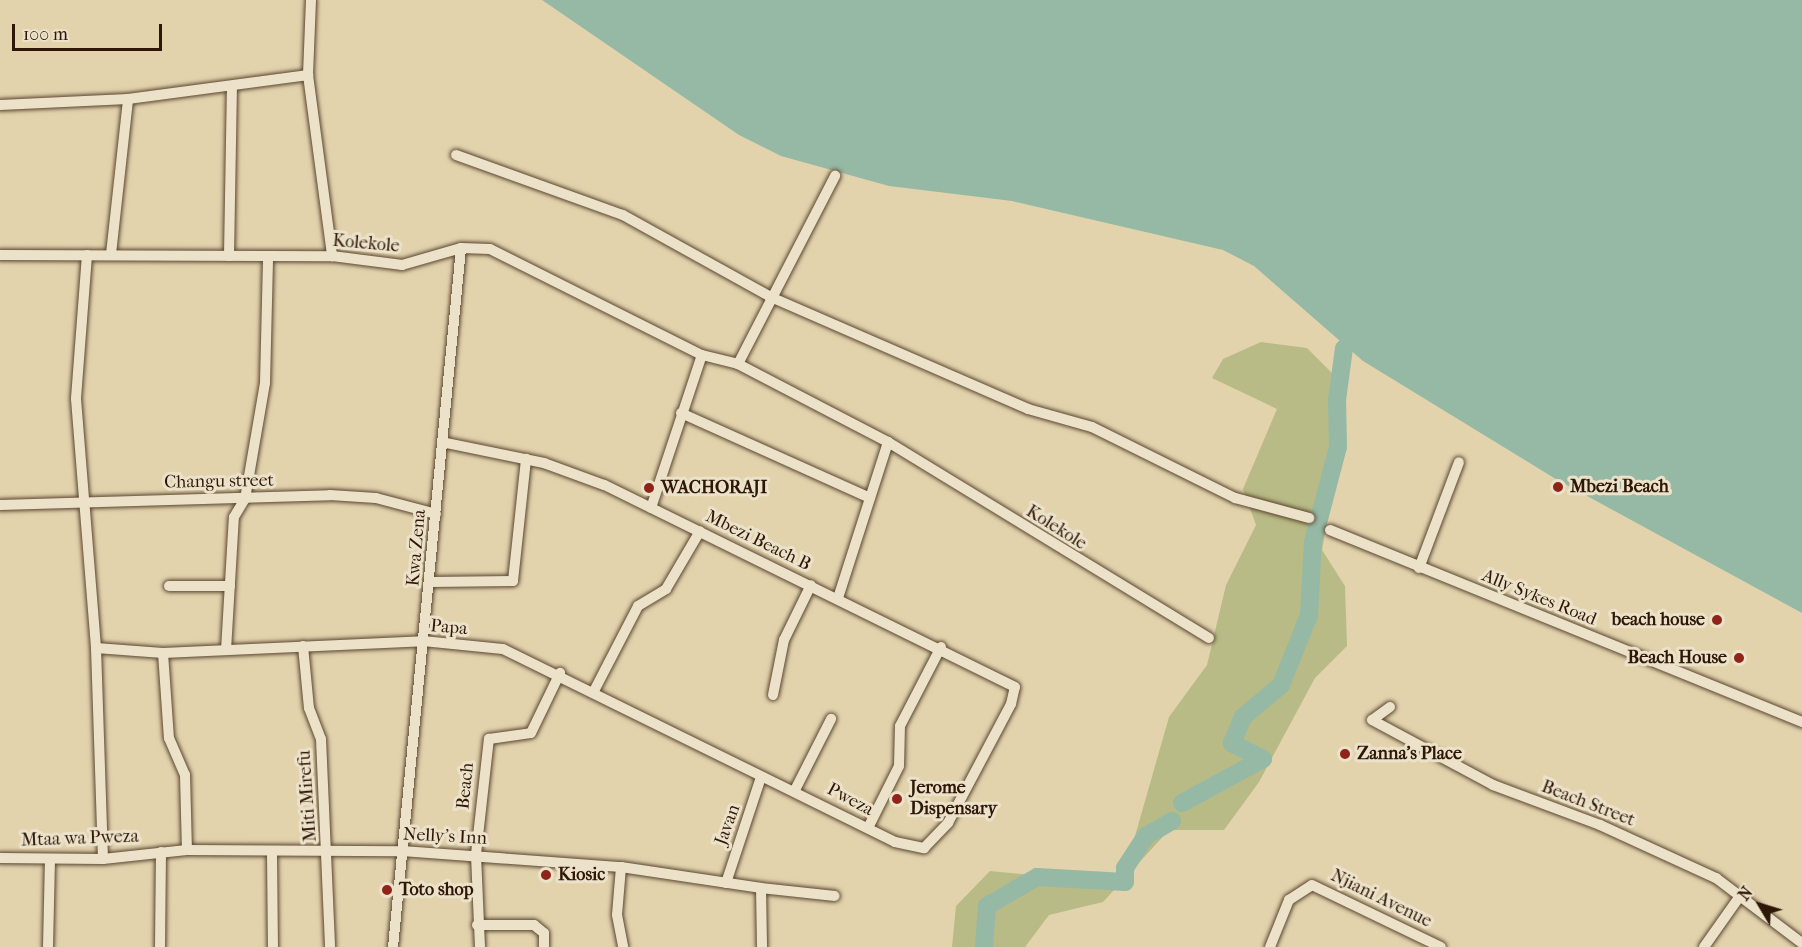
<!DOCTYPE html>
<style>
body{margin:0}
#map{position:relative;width:1802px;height:947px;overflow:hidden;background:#e2d3ad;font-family:"IM FELL French Canon",serif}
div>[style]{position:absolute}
.green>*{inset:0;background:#b8bb86}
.water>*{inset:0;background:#96b9a5}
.river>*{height:18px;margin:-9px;padding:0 9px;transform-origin:9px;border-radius:9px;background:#96b9a5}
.roads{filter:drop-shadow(0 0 2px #5b4630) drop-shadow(0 0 2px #5b4630)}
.street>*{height:10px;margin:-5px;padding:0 5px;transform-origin:5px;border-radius:5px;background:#ece2ca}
.dots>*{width:16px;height:16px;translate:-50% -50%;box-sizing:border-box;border:3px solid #ece2ca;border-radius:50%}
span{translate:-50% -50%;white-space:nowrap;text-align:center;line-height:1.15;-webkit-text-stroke:6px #ece2ca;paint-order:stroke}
.street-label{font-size:18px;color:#2e1707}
.poi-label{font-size:18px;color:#2e1707;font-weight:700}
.left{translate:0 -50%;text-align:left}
.right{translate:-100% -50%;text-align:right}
.north{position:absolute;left:1730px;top:875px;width:60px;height:60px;-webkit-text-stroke:4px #ece2ca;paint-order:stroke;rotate:308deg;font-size:16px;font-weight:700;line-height:24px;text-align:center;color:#2e1707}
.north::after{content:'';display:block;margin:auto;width:21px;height:27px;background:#2e1707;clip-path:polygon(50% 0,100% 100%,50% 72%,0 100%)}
.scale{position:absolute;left:12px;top:24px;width:150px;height:27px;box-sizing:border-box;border:3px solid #2e1707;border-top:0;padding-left:8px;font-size:18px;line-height:21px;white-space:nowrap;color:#2e1707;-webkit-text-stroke:4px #ece2ca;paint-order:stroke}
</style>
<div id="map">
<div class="green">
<i style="clip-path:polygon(1261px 342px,1307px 348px,1343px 384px,1341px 443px,1322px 550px,1345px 586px,1347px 646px,1315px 678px,1259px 782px,1224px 830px,1169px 830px,1103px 902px,1049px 915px,1025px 947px,952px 947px,956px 906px,990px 871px,1113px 883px,1123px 878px,1169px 717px,1207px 665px,1226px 585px,1256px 525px,1243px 489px,1277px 409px,1212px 378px,1223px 359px)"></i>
</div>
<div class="water">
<i style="clip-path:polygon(542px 0,1802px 0,1802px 613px,1554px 478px,1363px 361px,1254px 266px,1223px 250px,1012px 201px,889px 186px,781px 156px,739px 135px)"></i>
</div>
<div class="river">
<i style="left:1182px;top:803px;width:92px;rotate:-28.5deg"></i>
<i style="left:1263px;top:759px;width:35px;rotate:-153deg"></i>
<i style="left:1232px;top:743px;width:28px;rotate:-67deg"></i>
<i style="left:1243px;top:717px;width:50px;rotate:-40.1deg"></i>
<i style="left:1281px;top:685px;width:75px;rotate:-68.2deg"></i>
<i style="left:1309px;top:615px;width:73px;rotate:-86.9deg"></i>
<i style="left:1313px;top:542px;width:98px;rotate:-75.3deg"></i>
<i style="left:1338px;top:447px;width:47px;rotate:-91.2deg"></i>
<i style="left:1337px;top:400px;width:52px;rotate:-82.3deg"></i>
<i style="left:984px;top:947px;width:41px;rotate:-85.8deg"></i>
<i style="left:987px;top:906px;width:58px;rotate:-30.1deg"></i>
<i style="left:1037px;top:877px;width:88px;rotate:3.3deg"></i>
<i style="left:1125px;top:882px;width:14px;rotate:-90deg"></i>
<i style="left:1125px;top:868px;width:38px;rotate:-57deg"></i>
<i style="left:1146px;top:836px;width:30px;rotate:-30deg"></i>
</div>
<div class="roads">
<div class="street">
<i style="left:311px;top:0;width:75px;rotate:92.3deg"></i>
<i style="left:308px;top:75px;width:183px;rotate:82.4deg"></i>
<i style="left:0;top:105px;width:128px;rotate:-2.7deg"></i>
<i style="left:128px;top:99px;width:182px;rotate:-7.6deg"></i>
<i style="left:456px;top:155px;width:177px;rotate:19.8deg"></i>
<i style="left:623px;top:215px;width:171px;rotate:29deg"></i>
<i style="left:773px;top:298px;width:278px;rotate:23.5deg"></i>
<i style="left:1028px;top:409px;width:66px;rotate:15.7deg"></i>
<i style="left:1092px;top:427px;width:160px;rotate:26.4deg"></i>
<i style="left:1235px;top:498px;width:77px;rotate:15.1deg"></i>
<i style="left:111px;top:254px;width:156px;rotate:-83.7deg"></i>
<i style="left:0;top:255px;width:332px;rotate:0.2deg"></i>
<i style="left:332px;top:256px;width:71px;rotate:7.3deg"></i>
<i style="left:402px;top:265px;width:61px;rotate:-16.1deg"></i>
<i style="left:461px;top:248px;width:29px;rotate:2deg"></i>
<i style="left:490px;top:249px;width:237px;rotate:26.6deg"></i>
<i style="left:702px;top:355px;width:37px;rotate:14deg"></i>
<i style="left:738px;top:364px;width:169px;rotate:27.5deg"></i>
<i style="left:888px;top:442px;width:376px;rotate:31.4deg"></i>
<i style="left:87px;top:255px;width:144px;rotate:94.4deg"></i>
<i style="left:76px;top:399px;width:250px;rotate:85.4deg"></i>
<i style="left:96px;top:648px;width:211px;rotate:88.1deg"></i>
<i style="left:229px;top:256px;width:170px;rotate:-89deg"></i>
<i style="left:738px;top:364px;width:212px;rotate:-62.7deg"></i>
<i style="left:681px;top:413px;width:207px;rotate:24.2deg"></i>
<i style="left:0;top:505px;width:330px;rotate:-1.7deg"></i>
<i style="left:330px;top:495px;width:46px;rotate:3.7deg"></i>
<i style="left:376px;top:498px;width:62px;rotate:14.9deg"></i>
<i style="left:651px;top:508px;width:161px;rotate:-71.6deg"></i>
<i style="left:1330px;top:530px;width:510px;rotate:22.14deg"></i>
<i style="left:1419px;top:568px;width:113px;rotate:-69.3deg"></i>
<i style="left:431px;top:582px;width:82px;rotate:-0.7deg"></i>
<i style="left:513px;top:581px;width:123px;rotate:-83.9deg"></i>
<i style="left:169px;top:586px;width:61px"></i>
<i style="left:838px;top:598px;width:164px;rotate:-72.2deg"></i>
<i style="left:303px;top:646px;width:62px;rotate:84.5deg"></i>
<i style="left:309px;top:708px;width:33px;rotate:69deg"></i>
<i style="left:321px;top:739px;width:208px;rotate:87.5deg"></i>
<i style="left:96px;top:648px;width:67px;rotate:4.3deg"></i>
<i style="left:163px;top:653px;width:260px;rotate:-2.6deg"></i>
<i style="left:423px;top:641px;width:80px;rotate:5.7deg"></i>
<i style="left:503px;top:649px;width:437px;rotate:26.2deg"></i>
<i style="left:895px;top:842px;width:30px;rotate:12deg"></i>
<i style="left:924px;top:848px;width:35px;rotate:-46deg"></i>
<i style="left:948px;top:823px;width:135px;rotate:-62.1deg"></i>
<i style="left:1011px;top:704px;width:17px;rotate:-77deg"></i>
<i style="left:1015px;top:687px;width:458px;rotate:-153.8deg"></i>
<i style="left:604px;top:485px;width:64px;rotate:-159.9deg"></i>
<i style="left:544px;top:463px;width:104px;rotate:-168.4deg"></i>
<i style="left:226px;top:650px;width:133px;rotate:-86.6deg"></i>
<i style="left:234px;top:517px;width:21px;rotate:-59deg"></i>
<i style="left:245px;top:499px;width:118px;rotate:-80.2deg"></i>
<i style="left:265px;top:383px;width:127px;rotate:-88.6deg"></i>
<i style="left:163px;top:653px;width:85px;rotate:86deg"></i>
<i style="left:169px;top:738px;width:40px;rotate:66.6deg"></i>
<i style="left:185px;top:775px;width:75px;rotate:88.5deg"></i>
<i style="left:594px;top:691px;width:96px;rotate:-62.6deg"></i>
<i style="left:638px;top:606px;width:33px;rotate:-31deg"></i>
<i style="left:666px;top:589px;width:67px;rotate:-59.6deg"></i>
<i style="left:773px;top:695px;width:56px;rotate:-78.7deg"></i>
<i style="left:784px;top:640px;width:61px;rotate:-63.9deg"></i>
<i style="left:1390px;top:707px;width:22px;rotate:144deg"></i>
<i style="left:1372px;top:720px;width:137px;rotate:28.2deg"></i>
<i style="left:1493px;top:785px;width:114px;rotate:20.5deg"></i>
<i style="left:1600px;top:825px;width:128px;rotate:24.6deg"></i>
<i style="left:1716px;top:878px;width:108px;rotate:37.1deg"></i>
<i style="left:795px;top:790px;width:80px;rotate:-63.1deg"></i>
<i style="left:868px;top:828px;width:69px;rotate:-63.4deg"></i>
<i style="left:899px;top:766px;width:40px;rotate:-88.6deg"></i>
<i style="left:900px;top:726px;width:89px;rotate:-62.6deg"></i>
<i style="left:272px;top:854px;width:93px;rotate:89.4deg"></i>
<i style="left:0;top:858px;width:103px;rotate:0.6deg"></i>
<i style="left:103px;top:859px;width:84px;rotate:-6.1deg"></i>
<i style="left:187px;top:850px;width:215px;rotate:0.3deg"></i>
<i style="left:402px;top:851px;width:220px;rotate:4.2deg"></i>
<i style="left:621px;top:867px;width:142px;rotate:8.5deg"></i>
<i style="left:761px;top:888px;width:59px;rotate:89deg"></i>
<i style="left:621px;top:867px;width:48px;rotate:94.8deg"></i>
<i style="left:617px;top:915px;width:33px;rotate:79deg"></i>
<i style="left:726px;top:883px;width:112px;rotate:-71.7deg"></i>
<i style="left:761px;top:888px;width:74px;rotate:6.2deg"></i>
<i style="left:477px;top:925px;width:57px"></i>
<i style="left:534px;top:925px;width:13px;rotate:39deg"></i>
<i style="left:544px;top:933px;width:14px;rotate:90deg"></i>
<i style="left:48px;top:947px;width:88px;rotate:-88.7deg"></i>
<i style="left:160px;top:947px;width:95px;rotate:-89.4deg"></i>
<i style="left:393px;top:947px;width:702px;rotate:-84.44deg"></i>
<i style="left:480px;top:947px;width:93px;rotate:-92.5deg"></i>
<i style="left:476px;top:854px;width:116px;rotate:-83.6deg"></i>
<i style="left:489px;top:739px;width:42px;rotate:-8.1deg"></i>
<i style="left:531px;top:733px;width:67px;rotate:-64.2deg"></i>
<i style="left:1270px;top:947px;width:51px;rotate:-68deg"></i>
<i style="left:1289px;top:900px;width:27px;rotate:-33deg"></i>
<i style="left:1312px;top:885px;width:143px;rotate:25.7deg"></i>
<i style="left:1704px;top:947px;width:62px;rotate:-54.8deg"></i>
</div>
</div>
<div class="dots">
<i style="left:1558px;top:487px;background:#8f2418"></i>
<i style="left:649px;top:488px;background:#8f2418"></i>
<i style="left:1717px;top:620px;background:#8f2418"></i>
<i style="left:1739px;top:658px;background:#8f2418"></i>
<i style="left:1345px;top:754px;background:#8f2418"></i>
<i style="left:897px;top:799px;background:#8f2418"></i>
<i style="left:546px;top:875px;background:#8f2418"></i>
<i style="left:387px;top:890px;background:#8f2418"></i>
</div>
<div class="street-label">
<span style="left:366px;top:244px;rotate:5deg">Kolekole</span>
<span style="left:219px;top:482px;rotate:-1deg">Changu street</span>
<span style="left:1056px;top:528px;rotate:32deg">Kolekole</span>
<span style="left:758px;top:541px;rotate:26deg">Mbezi Beach B</span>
<span style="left:417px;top:548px;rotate:-85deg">Kwa Zena</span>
<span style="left:1539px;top:598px;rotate:22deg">Ally Sykes Road</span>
<span style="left:449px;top:628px;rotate:5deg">Papa</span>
<span style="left:466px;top:786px;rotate:-84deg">Beach</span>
<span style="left:308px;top:796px;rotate:-94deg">Miti Mirefu</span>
<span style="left:850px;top:800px;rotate:28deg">Pweza</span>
<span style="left:1588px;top:804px;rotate:21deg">Beach Street</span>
<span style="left:728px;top:825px;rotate:-70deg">Javan</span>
<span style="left:445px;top:837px;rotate:3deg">Nelly's Inn</span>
<span style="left:80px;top:839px;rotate:-2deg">Mtaa wa Pweza</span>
<span style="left:1381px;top:899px;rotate:26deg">Njiani Avenue</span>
</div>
<div class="poi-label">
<span class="left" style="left:1570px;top:487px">Mbezi Beach</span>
<span class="left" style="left:661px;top:488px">WACHORAJI</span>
<span class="right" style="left:1705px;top:620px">beach house</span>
<span class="right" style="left:1727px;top:658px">Beach House</span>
<span class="left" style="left:1357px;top:754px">Zanna's Place</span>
<span class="left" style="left:910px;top:799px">Jerome<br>Dispensary</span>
<span class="left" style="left:558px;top:875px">Kiosic</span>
<span class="left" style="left:399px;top:890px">Toto shop</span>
</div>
<div class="north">N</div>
<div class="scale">100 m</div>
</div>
